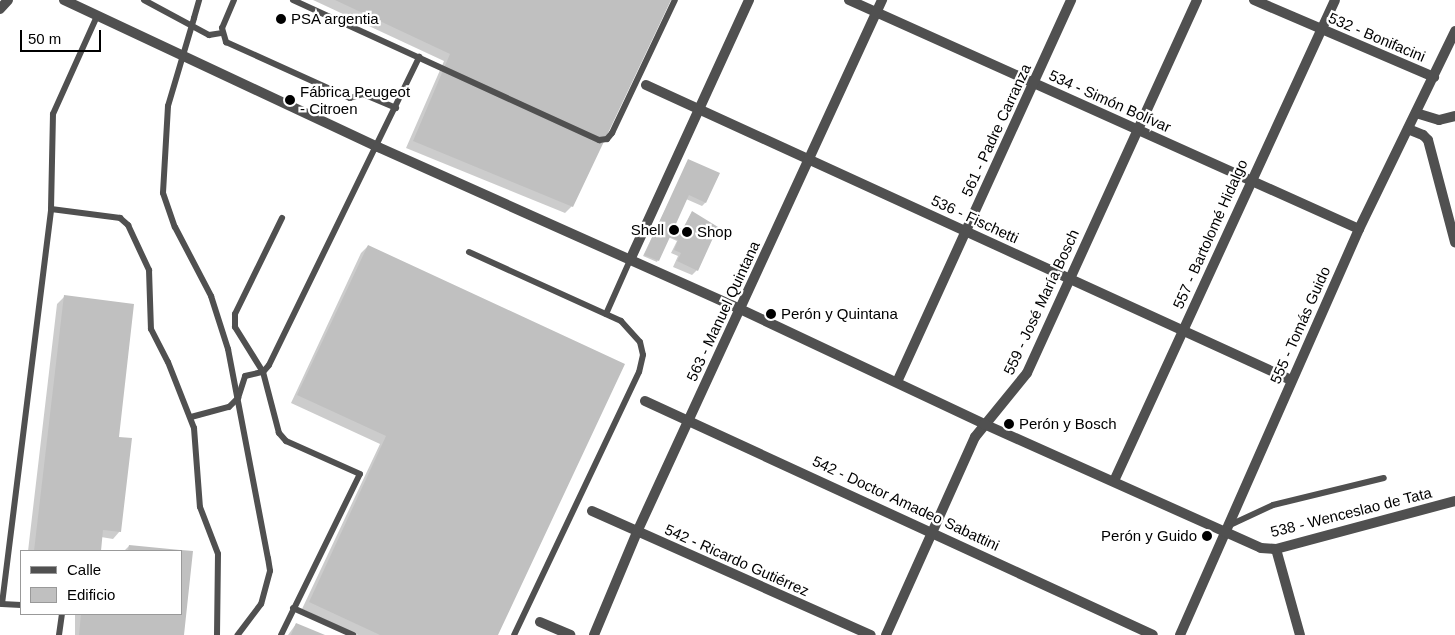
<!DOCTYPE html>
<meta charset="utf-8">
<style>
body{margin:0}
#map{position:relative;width:1455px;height:635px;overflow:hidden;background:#fff;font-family:Helvetica,sans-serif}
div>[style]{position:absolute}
.shadow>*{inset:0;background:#0003;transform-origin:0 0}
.building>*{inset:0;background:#c0c0c0}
.service>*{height:6px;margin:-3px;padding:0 3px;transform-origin:3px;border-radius:3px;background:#505050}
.minor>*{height:10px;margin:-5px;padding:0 5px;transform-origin:5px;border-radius:5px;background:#505050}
.tertiary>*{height:10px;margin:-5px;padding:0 5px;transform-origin:5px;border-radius:5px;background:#505050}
.service-bridge>*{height:6px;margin:-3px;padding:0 3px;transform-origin:3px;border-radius:3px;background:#505050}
.dots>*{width:14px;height:14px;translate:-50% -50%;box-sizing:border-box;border:2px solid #fff;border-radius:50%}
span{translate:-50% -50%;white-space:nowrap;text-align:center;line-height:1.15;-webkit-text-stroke:4.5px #fff;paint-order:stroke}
.poi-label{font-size:15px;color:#000}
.left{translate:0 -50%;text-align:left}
.right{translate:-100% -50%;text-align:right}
.street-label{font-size:15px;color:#000}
.legend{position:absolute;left:20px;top:550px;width:162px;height:65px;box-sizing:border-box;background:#fff;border:1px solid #999;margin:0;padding:6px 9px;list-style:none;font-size:15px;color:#000}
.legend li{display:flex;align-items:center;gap:10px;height:25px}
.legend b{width:25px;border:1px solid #999}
.scale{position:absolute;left:20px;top:30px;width:81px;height:22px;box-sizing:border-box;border:2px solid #000;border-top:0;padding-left:6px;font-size:15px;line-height:18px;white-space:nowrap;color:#000;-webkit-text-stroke:4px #fff;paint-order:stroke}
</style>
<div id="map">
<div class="shadow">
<i style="clip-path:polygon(313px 0,670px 0,572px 206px,565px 213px,406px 148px,444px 61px)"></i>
<i style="clip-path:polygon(689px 160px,719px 174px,705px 203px,702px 206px,686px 199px,673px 226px,682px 230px,692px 212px,697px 270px,692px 275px,673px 267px,678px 256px,671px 253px,677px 241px,668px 237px,657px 262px,643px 256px)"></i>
<i style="clip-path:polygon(368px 246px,497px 635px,358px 635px,302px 609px,380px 444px,291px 403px,361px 253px)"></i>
<i style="clip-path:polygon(64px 297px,117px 438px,120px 531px,113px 539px,101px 537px,100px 551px,28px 551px,57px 304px)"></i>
<i style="clip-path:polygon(129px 546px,180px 551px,124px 551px)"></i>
<i style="left:75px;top:614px;width:106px;height:21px"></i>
<i style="clip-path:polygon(296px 624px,321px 635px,288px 635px)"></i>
</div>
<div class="building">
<i style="clip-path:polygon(335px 0,671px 0,573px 207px,413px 141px,450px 54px)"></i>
<i style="clip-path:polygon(688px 159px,720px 173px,706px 203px,689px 195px,675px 226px,683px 229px,692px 211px,718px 227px,698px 271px,677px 261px,681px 253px,674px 250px,678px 240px,670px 237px,659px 261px,644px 255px)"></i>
<i style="clip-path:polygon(368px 245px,625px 364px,498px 635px,380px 635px,309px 602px,386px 436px,297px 395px)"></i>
<i style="clip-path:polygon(64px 295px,134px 304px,119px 437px,132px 438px,121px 532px,103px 530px,101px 551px,34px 551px)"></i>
<i style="clip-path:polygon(129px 545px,180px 550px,180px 551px,128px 551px)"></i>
<i style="clip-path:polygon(181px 550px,193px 551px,184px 635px,79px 635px,81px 614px,181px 614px)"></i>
<i style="clip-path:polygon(296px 623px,325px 635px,291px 635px)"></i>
</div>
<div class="service">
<i style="left:144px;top:0;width:74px;rotate:28.3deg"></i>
<i style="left:209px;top:35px;width:12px;rotate:-9deg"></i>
<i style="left:234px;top:0;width:30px;rotate:113deg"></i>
<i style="left:222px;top:28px;width:15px;rotate:74deg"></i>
<i style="left:226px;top:42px;width:136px;rotate:24.3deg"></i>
<i style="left:350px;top:98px;width:14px;rotate:-17deg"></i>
<i style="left:363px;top:94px;width:36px;rotate:23deg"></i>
<i style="left:293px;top:0;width:337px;rotate:24.6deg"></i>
<i style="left:599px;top:140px;width:8px;rotate:-7deg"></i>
<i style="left:607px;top:139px;width:8px;rotate:-50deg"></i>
<i style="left:612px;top:133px;width:147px;rotate:-64.7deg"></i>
<i style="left:194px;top:18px;width:19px;rotate:-74deg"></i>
<i style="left:168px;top:106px;width:87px;rotate:93.3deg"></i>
<i style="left:163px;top:193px;width:36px;rotate:71deg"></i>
<i style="left:175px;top:227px;width:78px;rotate:62.4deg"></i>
<i style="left:211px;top:296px;width:56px;rotate:72.2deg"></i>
<i style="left:228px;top:349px;width:213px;rotate:79.2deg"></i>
<i style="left:268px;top:558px;width:13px;rotate:81deg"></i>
<i style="left:270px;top:571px;width:34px;rotate:105deg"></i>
<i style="left:261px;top:604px;width:39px;rotate:127deg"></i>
<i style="left:51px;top:209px;width:70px;rotate:7.4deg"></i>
<i style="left:120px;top:218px;width:11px;rotate:41deg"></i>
<i style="left:128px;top:225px;width:50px;rotate:65deg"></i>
<i style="left:149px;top:270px;width:59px;rotate:88.1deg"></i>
<i style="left:151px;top:329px;width:37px;rotate:63deg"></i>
<i style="left:168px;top:362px;width:71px;rotate:68.5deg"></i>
<i style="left:194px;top:428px;width:79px;rotate:85.7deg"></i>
<i style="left:200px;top:507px;width:50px;rotate:69deg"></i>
<i style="left:218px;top:554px;width:81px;rotate:90.7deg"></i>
<i style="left:469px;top:252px;width:167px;rotate:24.4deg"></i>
<i style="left:621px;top:321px;width:28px;rotate:48deg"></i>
<i style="left:640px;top:342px;width:13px;rotate:77deg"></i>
<i style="left:643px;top:355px;width:17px;rotate:103deg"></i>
<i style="left:639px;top:372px;width:291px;rotate:115.4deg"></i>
<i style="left:606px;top:314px;width:59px;rotate:-66deg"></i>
<i style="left:191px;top:417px;width:39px;rotate:-15deg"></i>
<i style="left:229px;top:407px;width:13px;rotate:-45deg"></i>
<i style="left:238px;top:398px;width:23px;rotate:-72deg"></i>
<i style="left:245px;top:376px;width:18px;rotate:-13deg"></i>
<i style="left:263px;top:372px;width:9px;rotate:-49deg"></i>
<i style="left:269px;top:365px;width:343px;rotate:-64deg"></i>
<i style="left:1230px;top:525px;width:47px;rotate:-24.9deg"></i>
<i style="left:1273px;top:505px;width:114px;rotate:-13.7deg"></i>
<i style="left:21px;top:605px;width:19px;rotate:-177deg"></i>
<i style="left:2px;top:604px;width:398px;rotate:-82.9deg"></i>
<i style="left:51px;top:209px;width:95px;rotate:-88.8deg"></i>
<i style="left:53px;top:114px;width:107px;rotate:-65.8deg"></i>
<i style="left:293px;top:608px;width:66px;rotate:24.2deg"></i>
<i style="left:59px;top:635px;width:21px;rotate:-82deg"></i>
<i style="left:281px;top:635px;width:179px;rotate:-63.9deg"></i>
<i style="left:360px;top:474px;width:81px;rotate:-156deg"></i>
<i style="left:286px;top:441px;width:11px;rotate:-131deg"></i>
<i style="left:279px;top:433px;width:63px;rotate:-104.7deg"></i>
<i style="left:263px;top:372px;width:53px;rotate:-121.9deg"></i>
<i style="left:235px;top:327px;width:13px;rotate:-90deg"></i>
<i style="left:235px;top:314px;width:107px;rotate:-63.9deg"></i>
</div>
<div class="minor">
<i style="left:849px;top:0;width:559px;rotate:24.18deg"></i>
<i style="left:1254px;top:0;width:196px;rotate:23.2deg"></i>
<i style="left:646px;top:85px;width:709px;rotate:24.58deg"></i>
<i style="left:1416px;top:113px;width:24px;rotate:17deg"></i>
<i style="left:1439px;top:120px;width:16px;rotate:-14deg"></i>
<i style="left:1408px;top:129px;width:16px;rotate:22deg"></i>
<i style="left:1423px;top:135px;width:7px;rotate:45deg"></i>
<i style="left:1428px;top:140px;width:106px;rotate:75.2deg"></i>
<i style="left:630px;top:260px;width:286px;rotate:-65.4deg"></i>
<i style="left:897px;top:382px;width:420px;rotate:-65.5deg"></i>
<i style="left:645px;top:401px;width:559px;rotate:24.73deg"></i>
<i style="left:1114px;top:481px;width:529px;rotate:-65.32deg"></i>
<i style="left:592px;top:511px;width:305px;rotate:24deg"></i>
<i style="left:540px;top:622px;width:33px;rotate:23deg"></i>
<i style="left:594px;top:635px;width:112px;rotate:-67.3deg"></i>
<i style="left:637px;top:532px;width:586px;rotate:-65.27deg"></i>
<i style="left:886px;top:635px;width:217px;rotate:-65.8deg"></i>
<i style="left:975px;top:437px;width:82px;rotate:-50.9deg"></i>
<i style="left:1027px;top:373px;width:410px;rotate:-65.5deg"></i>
<i style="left:1180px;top:635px;width:444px;rotate:-66.2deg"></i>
<i style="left:1359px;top:229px;width:220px;rotate:-64.1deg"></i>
</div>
<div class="tertiary">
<i style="left:64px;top:0;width:347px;rotate:25.1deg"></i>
<i style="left:378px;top:147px;width:397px;rotate:24.1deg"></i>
<i style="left:740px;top:309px;width:270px;rotate:25.2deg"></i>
<i style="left:984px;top:424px;width:303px;rotate:24.1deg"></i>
<i style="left:1261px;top:548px;width:15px;rotate:4deg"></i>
<i style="left:1276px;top:549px;width:185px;rotate:-15deg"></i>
<i style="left:0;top:9px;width:12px;rotate:-48deg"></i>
<i style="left:1276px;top:549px;width:89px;rotate:74.4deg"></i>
</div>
<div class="service-bridge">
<i style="left:168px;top:106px;width:92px;rotate:-73.5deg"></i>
</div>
<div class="dots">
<i style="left:281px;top:19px;background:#000"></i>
<i style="left:290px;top:100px;background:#000"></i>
<i style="left:674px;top:230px;background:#000"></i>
<i style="left:687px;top:232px;background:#000"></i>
<i style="left:771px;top:314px;background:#000"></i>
<i style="left:1009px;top:424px;background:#000"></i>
<i style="left:1207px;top:536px;background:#000"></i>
</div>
<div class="poi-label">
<span class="left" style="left:291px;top:19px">PSA argentia</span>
<span class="left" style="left:300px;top:100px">Fábrica Peugeot<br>- Citroen</span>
<span class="right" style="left:664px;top:230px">Shell</span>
<span class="left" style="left:697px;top:232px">Shop</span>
<span class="left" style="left:781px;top:314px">Perón y Quintana</span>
<span class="left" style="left:1019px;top:424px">Perón y Bosch</span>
<span class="right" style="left:1197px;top:536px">Perón y Guido</span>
</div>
<div class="street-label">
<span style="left:1377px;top:37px;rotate:23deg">532 - Bonifacini</span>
<span style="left:1110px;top:101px;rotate:24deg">534 - Simón Bolívar</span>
<span style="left:996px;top:130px;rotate:-65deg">561 - Padre Carranza</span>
<span style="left:975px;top:219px;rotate:25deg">536 - Fischetti</span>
<span style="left:1210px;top:234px;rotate:-66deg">557 - Bartolomé Hidalgo</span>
<span style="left:1041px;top:302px;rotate:-65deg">559 - José María Bosch</span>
<span style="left:723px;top:311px;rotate:-65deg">563 - Manuel Quintana</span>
<span style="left:1300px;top:325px;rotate:-66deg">555 - Tomás Guido</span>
<span style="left:906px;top:503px;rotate:25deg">542 - Doctor Amadeo Sabattini</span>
<span style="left:1351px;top:512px;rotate:-14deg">538 - Wenceslao de Tata</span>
<span style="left:737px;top:560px;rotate:24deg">542 - Ricardo Gutiérrez</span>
</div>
<ul class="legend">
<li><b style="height:6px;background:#505050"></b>Calle</li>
<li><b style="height:14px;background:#c0c0c0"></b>Edificio</li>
</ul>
<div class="scale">50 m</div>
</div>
